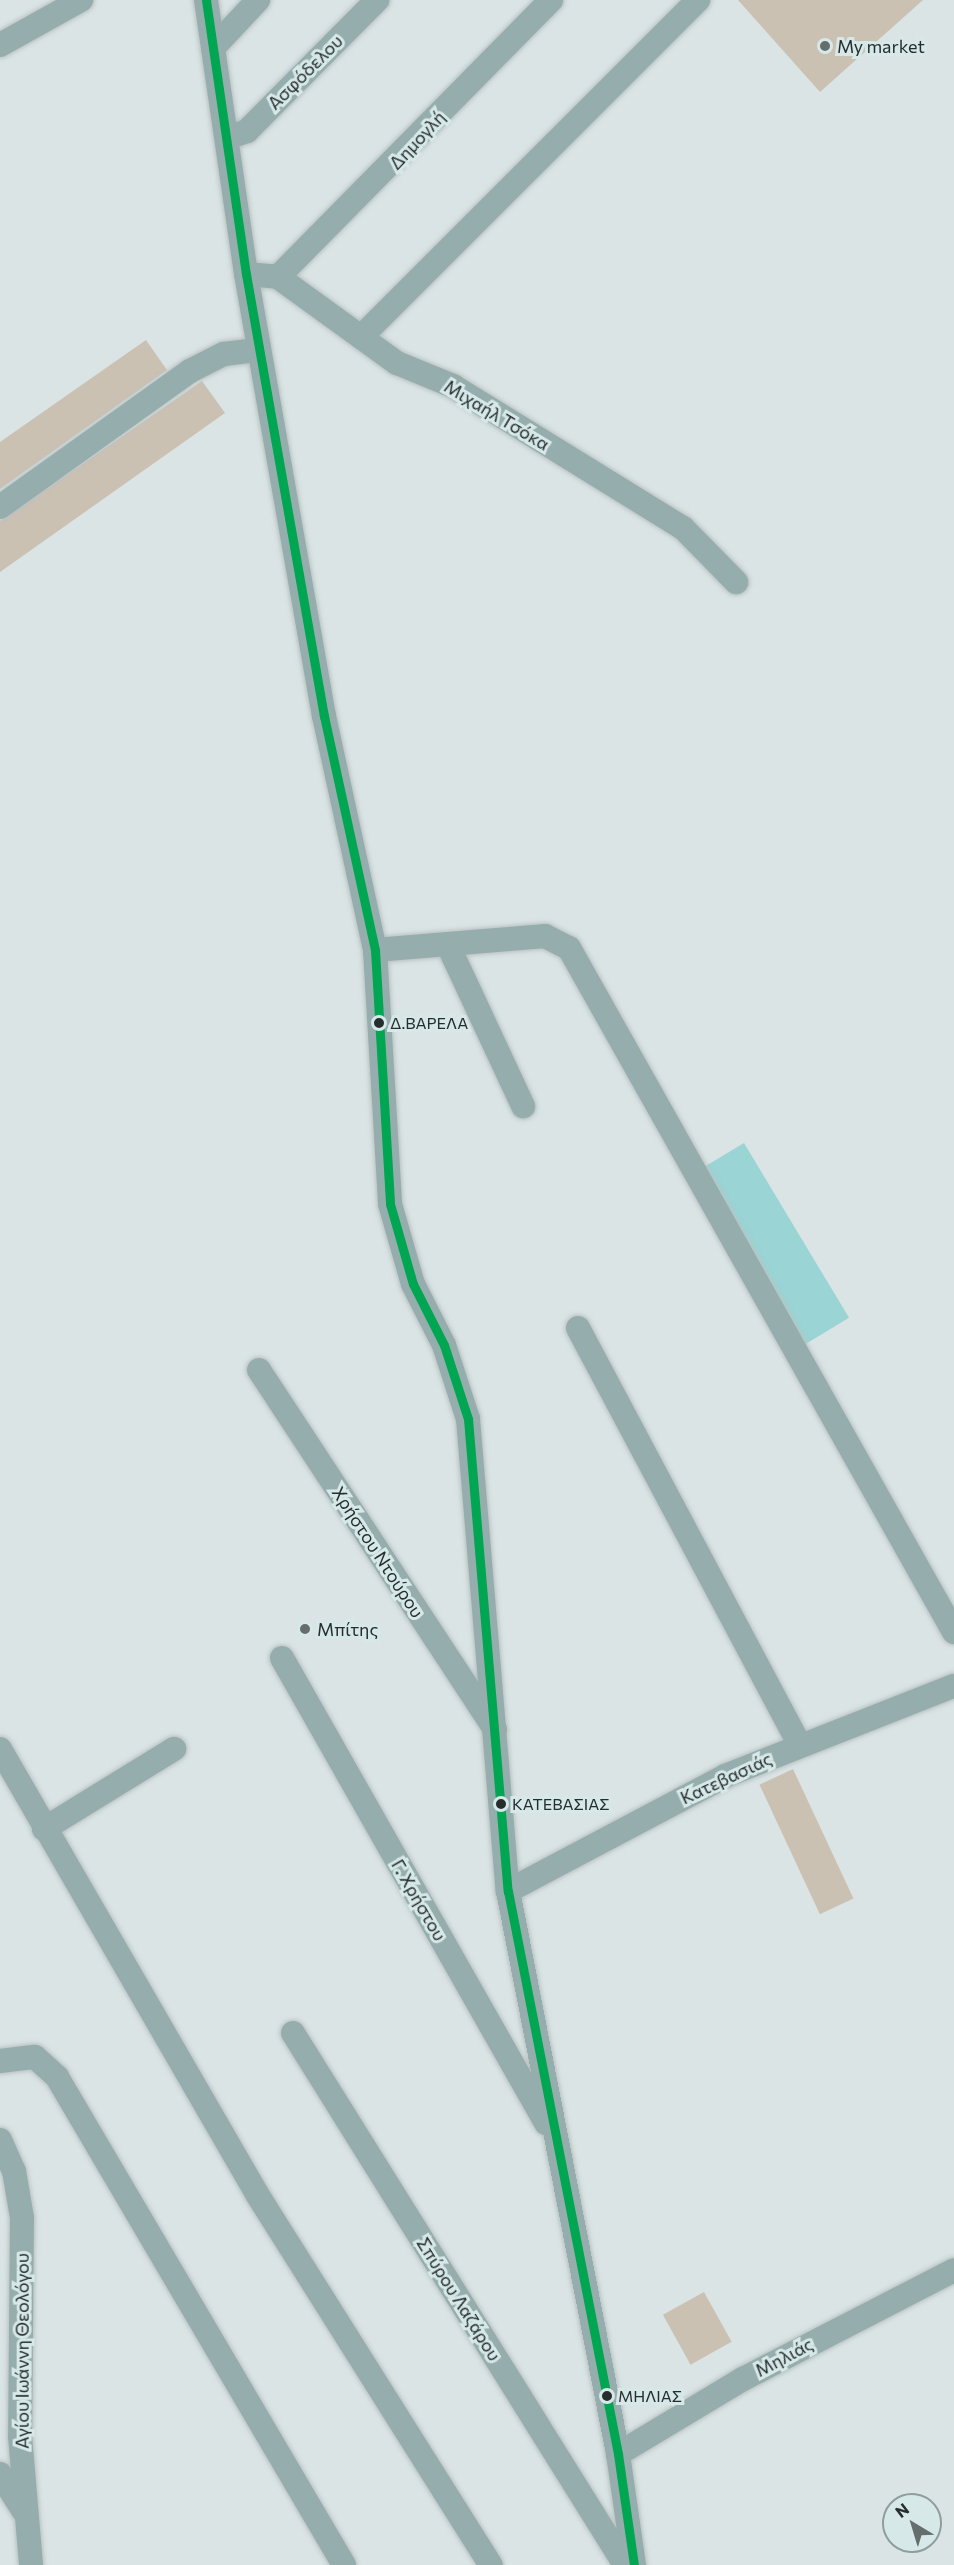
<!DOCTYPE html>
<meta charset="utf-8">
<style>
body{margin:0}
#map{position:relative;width:954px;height:2565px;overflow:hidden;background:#dae4e4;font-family:Commissioner,sans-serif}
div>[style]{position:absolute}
.green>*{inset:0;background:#9ad4d4;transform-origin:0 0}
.building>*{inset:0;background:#cbc1b3;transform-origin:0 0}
.roads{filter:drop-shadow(0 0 2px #bac2c2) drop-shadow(0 0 2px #bac2c2)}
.minor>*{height:24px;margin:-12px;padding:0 12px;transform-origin:12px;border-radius:12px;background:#96adad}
.bus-1>*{height:9px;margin:-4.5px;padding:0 4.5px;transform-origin:4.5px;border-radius:4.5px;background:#00a651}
.dots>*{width:16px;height:16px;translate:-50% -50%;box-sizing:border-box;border:3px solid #d6e8e8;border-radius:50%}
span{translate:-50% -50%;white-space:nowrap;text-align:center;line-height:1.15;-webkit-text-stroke:6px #d6e8e8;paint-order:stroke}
.bus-label{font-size:16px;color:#262d2d}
.left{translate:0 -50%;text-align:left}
.poi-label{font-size:18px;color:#262d2d}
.street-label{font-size:18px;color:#262d2d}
.north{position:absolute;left:882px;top:2493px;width:60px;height:60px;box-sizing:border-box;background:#d6e8e8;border:2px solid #909d9d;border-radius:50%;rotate:322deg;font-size:16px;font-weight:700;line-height:24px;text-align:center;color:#262d2d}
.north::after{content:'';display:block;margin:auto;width:21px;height:27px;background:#656d6d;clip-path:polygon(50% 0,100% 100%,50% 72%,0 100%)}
</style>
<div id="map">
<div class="green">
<i style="left:744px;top:1143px;width:204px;height:54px;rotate:59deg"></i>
</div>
<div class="building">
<i style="clip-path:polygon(738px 0,923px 0,820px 92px)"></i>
<i style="clip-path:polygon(146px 340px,167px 370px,0 489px,0 442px)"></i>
<i style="clip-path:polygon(202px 381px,225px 413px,0 572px,0 521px)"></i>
<i style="left:793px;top:1769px;width:143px;height:37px;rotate:65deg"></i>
<i style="left:704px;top:2292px;width:57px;height:47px;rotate:61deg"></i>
</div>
<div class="roads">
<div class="minor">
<i style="left:206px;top:0;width:277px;rotate:81.7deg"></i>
<i style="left:246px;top:274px;width:449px;rotate:80deg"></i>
<i style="left:324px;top:716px;width:239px;rotate:77.7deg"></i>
<i style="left:375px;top:950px;width:254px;rotate:86.6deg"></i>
<i style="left:390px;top:1204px;width:83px;rotate:74deg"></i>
<i style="left:413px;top:1284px;width:68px;rotate:63.1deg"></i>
<i style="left:444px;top:1345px;width:78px;rotate:72deg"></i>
<i style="left:468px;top:1419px;width:474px;rotate:85.2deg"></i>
<i style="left:508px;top:1891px;width:574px;rotate:78.94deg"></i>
<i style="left:618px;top:2454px;width:112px;rotate:81.8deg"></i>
<i style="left:0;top:45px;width:93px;rotate:-29.1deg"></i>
<i style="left:213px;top:48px;width:66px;rotate:-46.8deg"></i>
<i style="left:229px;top:137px;width:19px;rotate:-18deg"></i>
<i style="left:247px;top:131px;width:185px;rotate:-45.2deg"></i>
<i style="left:246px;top:274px;width:32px;rotate:5deg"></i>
<i style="left:278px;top:277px;width:147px;rotate:35.9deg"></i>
<i style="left:397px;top:363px;width:61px;rotate:22.3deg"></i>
<i style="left:453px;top:386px;width:270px;rotate:31.7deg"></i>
<i style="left:683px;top:528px;width:76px;rotate:45.5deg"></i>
<i style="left:278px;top:277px;width:389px;rotate:-45.4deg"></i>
<i style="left:361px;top:337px;width:477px;rotate:-45deg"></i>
<i style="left:0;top:507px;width:234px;rotate:-35.6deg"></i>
<i style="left:190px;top:371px;width:38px;rotate:-27deg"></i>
<i style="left:224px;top:354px;width:35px;rotate:-7deg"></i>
<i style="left:448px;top:945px;width:178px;rotate:65deg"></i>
<i style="left:375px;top:950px;width:171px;rotate:-4.7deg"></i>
<i style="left:545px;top:936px;width:27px;rotate:27deg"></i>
<i style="left:569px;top:948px;width:785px;rotate:60.63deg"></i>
<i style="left:578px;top:1328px;width:471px;rotate:62deg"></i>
<i style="left:259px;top:1370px;width:430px;rotate:56.7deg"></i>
<i style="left:282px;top:1658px;width:535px;rotate:60.41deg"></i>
<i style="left:0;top:1749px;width:514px;rotate:59.99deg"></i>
<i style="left:257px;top:2194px;width:439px;rotate:57.8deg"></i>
<i style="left:44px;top:1829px;width:153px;rotate:-31.6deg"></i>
<i style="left:508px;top:1891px;width:246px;rotate:-27.9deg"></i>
<i style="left:725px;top:1776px;width:246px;rotate:-21.5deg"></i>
<i style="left:293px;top:2033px;width:627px;rotate:58.03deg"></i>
<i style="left:0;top:2061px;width:35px;rotate:-7deg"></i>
<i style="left:35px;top:2057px;width:30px;rotate:42deg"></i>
<i style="left:57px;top:2077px;width:566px;rotate:59.54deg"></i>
<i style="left:0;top:2140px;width:34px;rotate:66deg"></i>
<i style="left:14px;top:2171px;width:48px;rotate:80.3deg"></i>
<i style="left:22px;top:2218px;width:218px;rotate:90.5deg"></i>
<i style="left:20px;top:2436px;width:129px;rotate:85.1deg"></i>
<i style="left:618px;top:2454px;width:146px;rotate:-31deg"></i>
<i style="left:743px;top:2379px;width:237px;rotate:-27.3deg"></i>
<i style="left:0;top:2474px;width:43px;rotate:57.4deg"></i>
</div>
</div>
<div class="bus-1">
<i style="left:206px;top:0;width:277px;rotate:81.7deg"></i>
<i style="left:246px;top:274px;width:449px;rotate:80deg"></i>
<i style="left:324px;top:716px;width:239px;rotate:77.7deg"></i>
<i style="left:375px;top:950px;width:254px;rotate:86.6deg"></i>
<i style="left:390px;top:1204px;width:83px;rotate:74deg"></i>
<i style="left:413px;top:1284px;width:68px;rotate:63.1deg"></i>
<i style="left:444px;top:1345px;width:78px;rotate:72deg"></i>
<i style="left:468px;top:1419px;width:474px;rotate:85.2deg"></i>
<i style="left:508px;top:1891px;width:574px;rotate:78.94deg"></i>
<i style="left:618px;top:2454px;width:112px;rotate:81.8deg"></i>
</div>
<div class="dots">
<i style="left:825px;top:46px;background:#656d6d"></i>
<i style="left:379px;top:1023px;background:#262d2d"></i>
<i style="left:305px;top:1629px;background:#656d6d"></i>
<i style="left:501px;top:1804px;background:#262d2d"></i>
<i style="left:607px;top:2396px;background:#262d2d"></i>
</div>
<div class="bus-label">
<span class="left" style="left:390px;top:1023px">Δ.ΒΑΡΕΛΑ</span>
<span class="left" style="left:512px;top:1804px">ΚΑΤΕΒΑΣΙΑΣ</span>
<span class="left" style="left:618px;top:2396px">ΜΗΛΙΑΣ</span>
</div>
<div class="poi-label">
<span class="left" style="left:837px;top:46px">My market</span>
<span class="left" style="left:317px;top:1629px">Μπίτης</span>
</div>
<div class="street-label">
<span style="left:305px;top:72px;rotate:-45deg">Ασφόδελου</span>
<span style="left:417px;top:140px;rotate:-47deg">Δημογλή</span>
<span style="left:497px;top:415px;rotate:31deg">Μιχαήλ Τσόκα</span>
<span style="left:378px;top:1552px;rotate:57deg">Χρήστου Ντούρου</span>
<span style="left:726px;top:1778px;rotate:-25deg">Κατεβασιάς</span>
<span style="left:419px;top:1900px;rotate:60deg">Γ. Χρήστου</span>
<span style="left:459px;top:2299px;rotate:58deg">Σπύρου Λαζάρου</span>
<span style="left:22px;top:2351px;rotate:-90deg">Αγίου Ιωάννη Θεολόγου</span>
<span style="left:784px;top:2357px;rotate:-28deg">Μηλιάς</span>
</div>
<div class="north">N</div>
</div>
